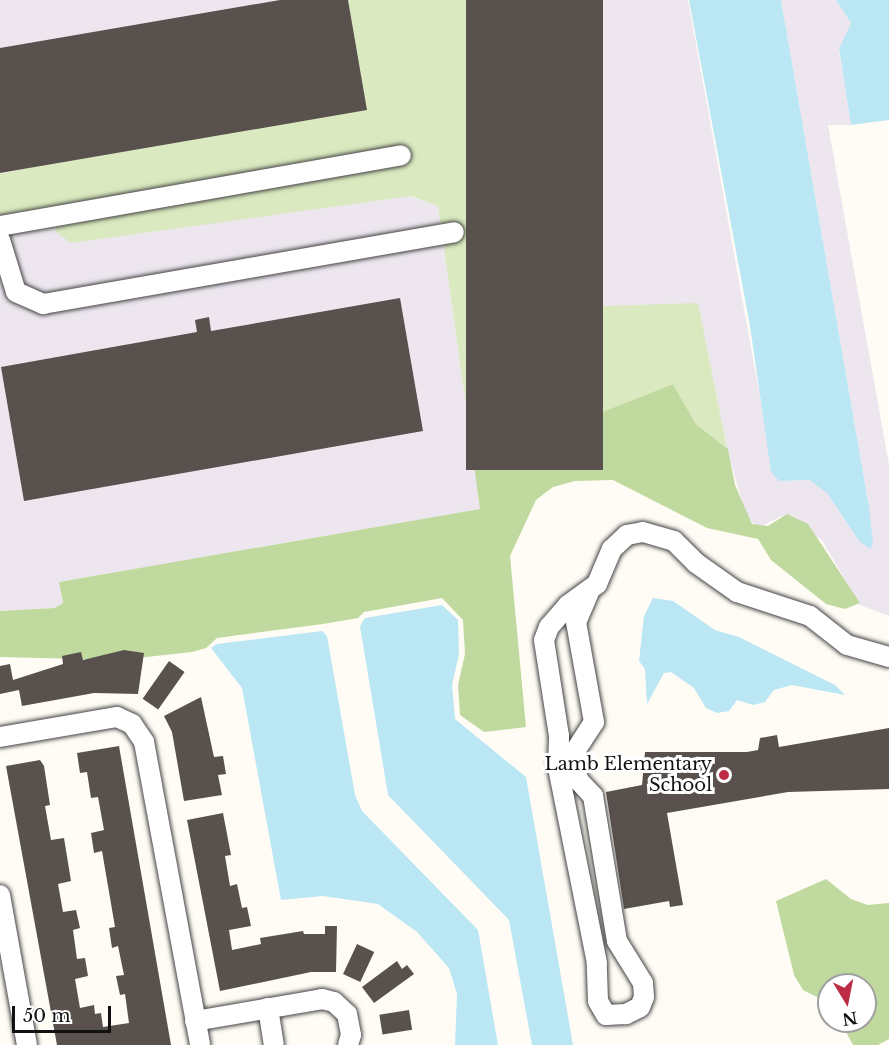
<!DOCTYPE html>
<style>
body{margin:0}
#map{position:relative;width:889px;height:1045px;overflow:hidden;background:#fffcf5;font-family:"Libre Baskerville",serif}
div>[style]{position:absolute}
.industrial>*{inset:0;background:#ede6ef}
.green>*{inset:0;background:#dae9bf}
.forest>*{inset:0;background:#c0d99e}
.water>*{inset:0;background:#bbe6f4}
.building>*{inset:0;background:#59514d;transform-origin:0 0}
.roads{filter:drop-shadow(0 0 2px #444) drop-shadow(0 0 2px #444)}
.minor>*{height:20px;margin:-10px;padding:0 10px;transform-origin:10px;border-radius:10px;background:#fff}
.dots>*{width:16px;height:16px;translate:-50% -50%;box-sizing:border-box;border:3px solid #fff;border-radius:50%}
span{translate:-50% -50%;white-space:nowrap;text-align:center;line-height:1.15;-webkit-text-stroke:6px #fff;paint-order:stroke}
.poi-label{font-size:18px;color:#111}
.right{translate:-100% -50%;text-align:right}
.north{position:absolute;left:817px;top:973px;width:60px;height:60px;box-sizing:border-box;background:#fff;border:2px solid #a0a0a0;border-radius:50%;rotate:170deg;font-size:16px;font-weight:700;line-height:24px;text-align:center;color:#111}
.north::after{content:'';display:block;margin:auto;width:21px;height:27px;background:#bd2c45;clip-path:polygon(50% 0,100% 100%,50% 72%,0 100%)}
.scale{position:absolute;left:12px;top:1006px;width:99px;height:27px;box-sizing:border-box;border:3px solid #111;border-top:0;padding-left:8px;font-size:18px;line-height:21px;white-space:nowrap;color:#111;-webkit-text-stroke:4px #fff;paint-order:stroke}
</style>
<div id="map">
<div class="industrial">
<i style="clip-path:polygon(0 0,337px 0,118px 149px,0 174px)"></i>
<i style="clip-path:polygon(542px 0,688px 0,772px 463px,779px 481px,809px 480px,827px 493px,859px 541px,869px 507px,781px 0,836px 0,845px 9px,851px 23px,839px 50px,851px 125px,828px 125px,889px 465px,889px 616px,857px 604px,859px 604px,822px 540px,782px 516px,758px 528px,746px 516px,727px 448px,698px 304px,523px 321px,501px 255px,493px 202px,512px 193px)"></i>
<i style="clip-path:polygon(410px 196px,438px 206px,481px 509px,59px 582px,63px 603px,55px 608px,0 611px,0 216px)"></i>
</div>
<div class="green">
<i style="clip-path:polygon(337px 0,542px 0,512px 193px,493px 202px,501px 255px,523px 321px,601px 306px,698px 303px,727px 448px,696px 424px,673px 384px,557px 430px,466px 405px,438px 206px,411px 196px,71px 243px,56px 232px,54px 221px,0 216px,0 174px,118px 149px)"></i>
</div>
<div class="forest">
<i style="clip-path:polygon(673px 384px,696px 424px,728px 449px,735px 485px,752px 524px,768px 526px,787px 514px,808px 524px,860px 603px,845px 609px,826px 604px,771px 560px,758px 539px,707px 528px,613px 480px,575px 481px,553px 487px,536px 500px,510px 556px,526px 727px,484px 732px,460px 715px,458px 685px,465px 654px,463px 620px,442px 598px,364px 612px,358px 618px,323px 624px,217px 638px,206px 648px,192px 652px,119px 660px,0 657px,0 611px,55px 608px,63px 603px,59px 582px,480px 509px,466px 405px,557px 430px)"></i>
<i style="clip-path:polygon(826px 879px,851px 899px,868px 905px,889px 903px,889px 1039px,878px 1045px,853px 1045px,840px 1021px,865px 1021px,865px 985px,829px 985px,829px 1003px,803px 990px,794px 975px,776px 901px)"></i>
</div>
<div class="water">
<i style="clip-path:polygon(689px 0,781px 0,869px 507px,873px 544px,870px 549px,859px 541px,827px 493px,809px 480px,779px 481px,771px 472px,750px 326px)"></i>
<i style="clip-path:polygon(836px 0,889px 0,889px 120px,851px 125px,839px 49px,851px 23px)"></i>
<i style="clip-path:polygon(653px 598px,673px 601px,715px 630px,739px 637px,835px 685px,845px 695px,792px 685px,774px 690px,765px 702px,753px 705px,737px 700px,729px 711px,717px 713px,706px 708px,694px 688px,671px 672px,664px 673px,647px 704px,645px 669px,639px 661px,644px 616px)"></i>
<i style="clip-path:polygon(442px 605px,458px 620px,459px 654px,452px 685px,455px 719px,526px 777px,573px 1045px,532px 1045px,509px 920px,388px 795px,360px 626px,365px 618px)"></i>
<i style="clip-path:polygon(322px 631px,327px 636px,355px 795px,362px 811px,478px 930px,498px 1045px,455px 1045px,457px 994px,449px 968px,417px 932px,378px 904px,323px 896px,281px 900px,242px 688px,211px 648px,217px 644px)"></i>
</div>
<div class="building">
<i style="clip-path:polygon(280px 0,348px 0,367px 110px,0 173px,0 48px)"></i>
<i style="left:466px;top:0;width:137px;height:470px"></i>
<i style="clip-path:polygon(400px 298px,423px 431px,24px 501px,1px 367px,197px 332px,195px 320px,209px 317px,211px 331px)"></i>
<i style="clip-path:polygon(124px 650px,144px 653px,138px 694px,94px 693px,22px 706px,19px 690px,0 694px,0 666px,10px 664px,13px 680px,63px 664px,62px 656px,81px 652px,83px 660px)"></i>
<i style="left:169px;top:661px;width:19px;height:46px;rotate:35deg"></i>
<i style="clip-path:polygon(201px 697px,214px 757px,223px 756px,226px 774px,218px 775px,222px 795px,184px 801px,172px 732px,164px 716px)"></i>
<i style="clip-path:polygon(889px 728px,889px 789px,788px 792px,667px 813px,683px 905px,670px 907px,669px 901px,624px 909px,606px 792px,642px 785px,645px 752px,747px 752px,758px 750px,760px 738px,777px 735px,779px 747px)"></i>
<i style="clip-path:polygon(119px 746px,171px 1045px,57px 1045px,6px 766px,40px 760px,44px 766px,50px 805px,45px 806px,51px 840px,64px 838px,71px 881px,58px 884px,63px 912px,76px 910px,80px 928px,73px 930px,77px 959px,85px 958px,88px 976px,75px 979px,80px 1008px,94px 1005px,95px 1014px,101px 1013px,103px 1027px,129px 1023px,125px 994px,120px 995px,116px 976px,124px 975px,118px 946px,112px 948px,109px 928px,115px 927px,102px 851px,94px 853px,91px 833px,104px 830px,98px 797px,91px 798px,87px 772px,80px 773px,77px 753px)"></i>
<i style="clip-path:polygon(223px 813px,231px 855px,225px 856px,230px 886px,237px 884px,242px 908px,247px 907px,251px 926px,229px 930px,232px 950px,261px 944px,260px 938px,303px 931px,304px 934px,325px 934px,325px 926px,337px 926px,336px 972px,311px 972px,220px 991px,187px 820px)"></i>
<i style="left:357px;top:944px;width:19px;height:33px;rotate:25deg"></i>
<i style="clip-path:polygon(397px 961px,402px 969px,407px 965px,414px 974px,374px 1003px,362px 987px)"></i>
<i style="left:409px;top:1010px;width:20px;height:30px;rotate:81deg"></i>
</div>
<div class="roads">
<div class="minor">
<i style="left:0;top:226px;width:407px;rotate:-10deg"></i>
<i style="left:0;top:240px;width:54px;rotate:72.9deg"></i>
<i style="left:16px;top:292px;width:30px;rotate:24deg"></i>
<i style="left:43px;top:304px;width:417px;rotate:-9.9deg"></i>
<i style="left:589px;top:592px;width:33px;rotate:113deg"></i>
<i style="left:576px;top:622px;width:102px;rotate:79.8deg"></i>
<i style="left:594px;top:722px;width:33px;rotate:123deg"></i>
<i style="left:576px;top:750px;width:13px;rotate:103deg"></i>
<i style="left:573px;top:763px;width:19px;rotate:72deg"></i>
<i style="left:579px;top:781px;width:21px;rotate:47deg"></i>
<i style="left:593px;top:796px;width:147px;rotate:80.6deg"></i>
<i style="left:617px;top:941px;width:49px;rotate:58.2deg"></i>
<i style="left:643px;top:983px;width:14px;rotate:86deg"></i>
<i style="left:644px;top:997px;width:11px;rotate:112deg"></i>
<i style="left:640px;top:1007px;width:16px;rotate:153deg"></i>
<i style="left:626px;top:1014px;width:20px;rotate:177deg"></i>
<i style="left:606px;top:1015px;width:16px;rotate:-120deg"></i>
<i style="left:598px;top:1001px;width:38px;rotate:-92deg"></i>
<i style="left:597px;top:963px;width:200px;rotate:-101.3deg"></i>
<i style="left:558px;top:767px;width:31px;rotate:-88deg"></i>
<i style="left:559px;top:736px;width:97px;rotate:-98.9deg"></i>
<i style="left:544px;top:640px;width:14px;rotate:-69deg"></i>
<i style="left:549px;top:627px;width:29px;rotate:-49deg"></i>
<i style="left:568px;top:605px;width:36px;rotate:-36deg"></i>
<i style="left:597px;top:584px;width:38px;rotate:-67deg"></i>
<i style="left:612px;top:549px;width:21px;rotate:-43deg"></i>
<i style="left:627px;top:535px;width:16px;rotate:-11deg"></i>
<i style="left:643px;top:532px;width:32px;rotate:16deg"></i>
<i style="left:674px;top:541px;width:31px;rotate:45deg"></i>
<i style="left:696px;top:563px;width:50px;rotate:35.3deg"></i>
<i style="left:737px;top:592px;width:77px;rotate:18.2deg"></i>
<i style="left:810px;top:616px;width:47px;rotate:38.1deg"></i>
<i style="left:847px;top:645px;width:44px;rotate:15.9deg"></i>
<i style="left:0;top:737px;width:119px;rotate:-9.7deg"></i>
<i style="left:117px;top:717px;width:17px;rotate:25deg"></i>
<i style="left:132px;top:724px;width:22px;rotate:56deg"></i>
<i style="left:144px;top:742px;width:308px;rotate:79.5deg"></i>
<i style="left:0;top:895px;width:152px;rotate:79.8deg"></i>
<i style="left:268px;top:1008px;width:37px;rotate:81deg"></i>
<i style="left:195px;top:1021px;width:129px;rotate:-9.8deg"></i>
<i style="left:322px;top:999px;width:12px;rotate:14deg"></i>
<i style="left:334px;top:1002px;width:18px;rotate:43deg"></i>
<i style="left:347px;top:1014px;width:21px;rotate:79deg"></i>
<i style="left:351px;top:1035px;width:10px;rotate:107deg"></i>
</div>
</div>
<div class="dots">
<i style="left:724px;top:775px;background:#bd2c45"></i>
</div>
<div class="poi-label">
<span class="right" style="left:712px;top:775px">Lamb Elementary<br>School</span>
</div>
<div class="north">N</div>
<div class="scale">50 m</div>
</div>
